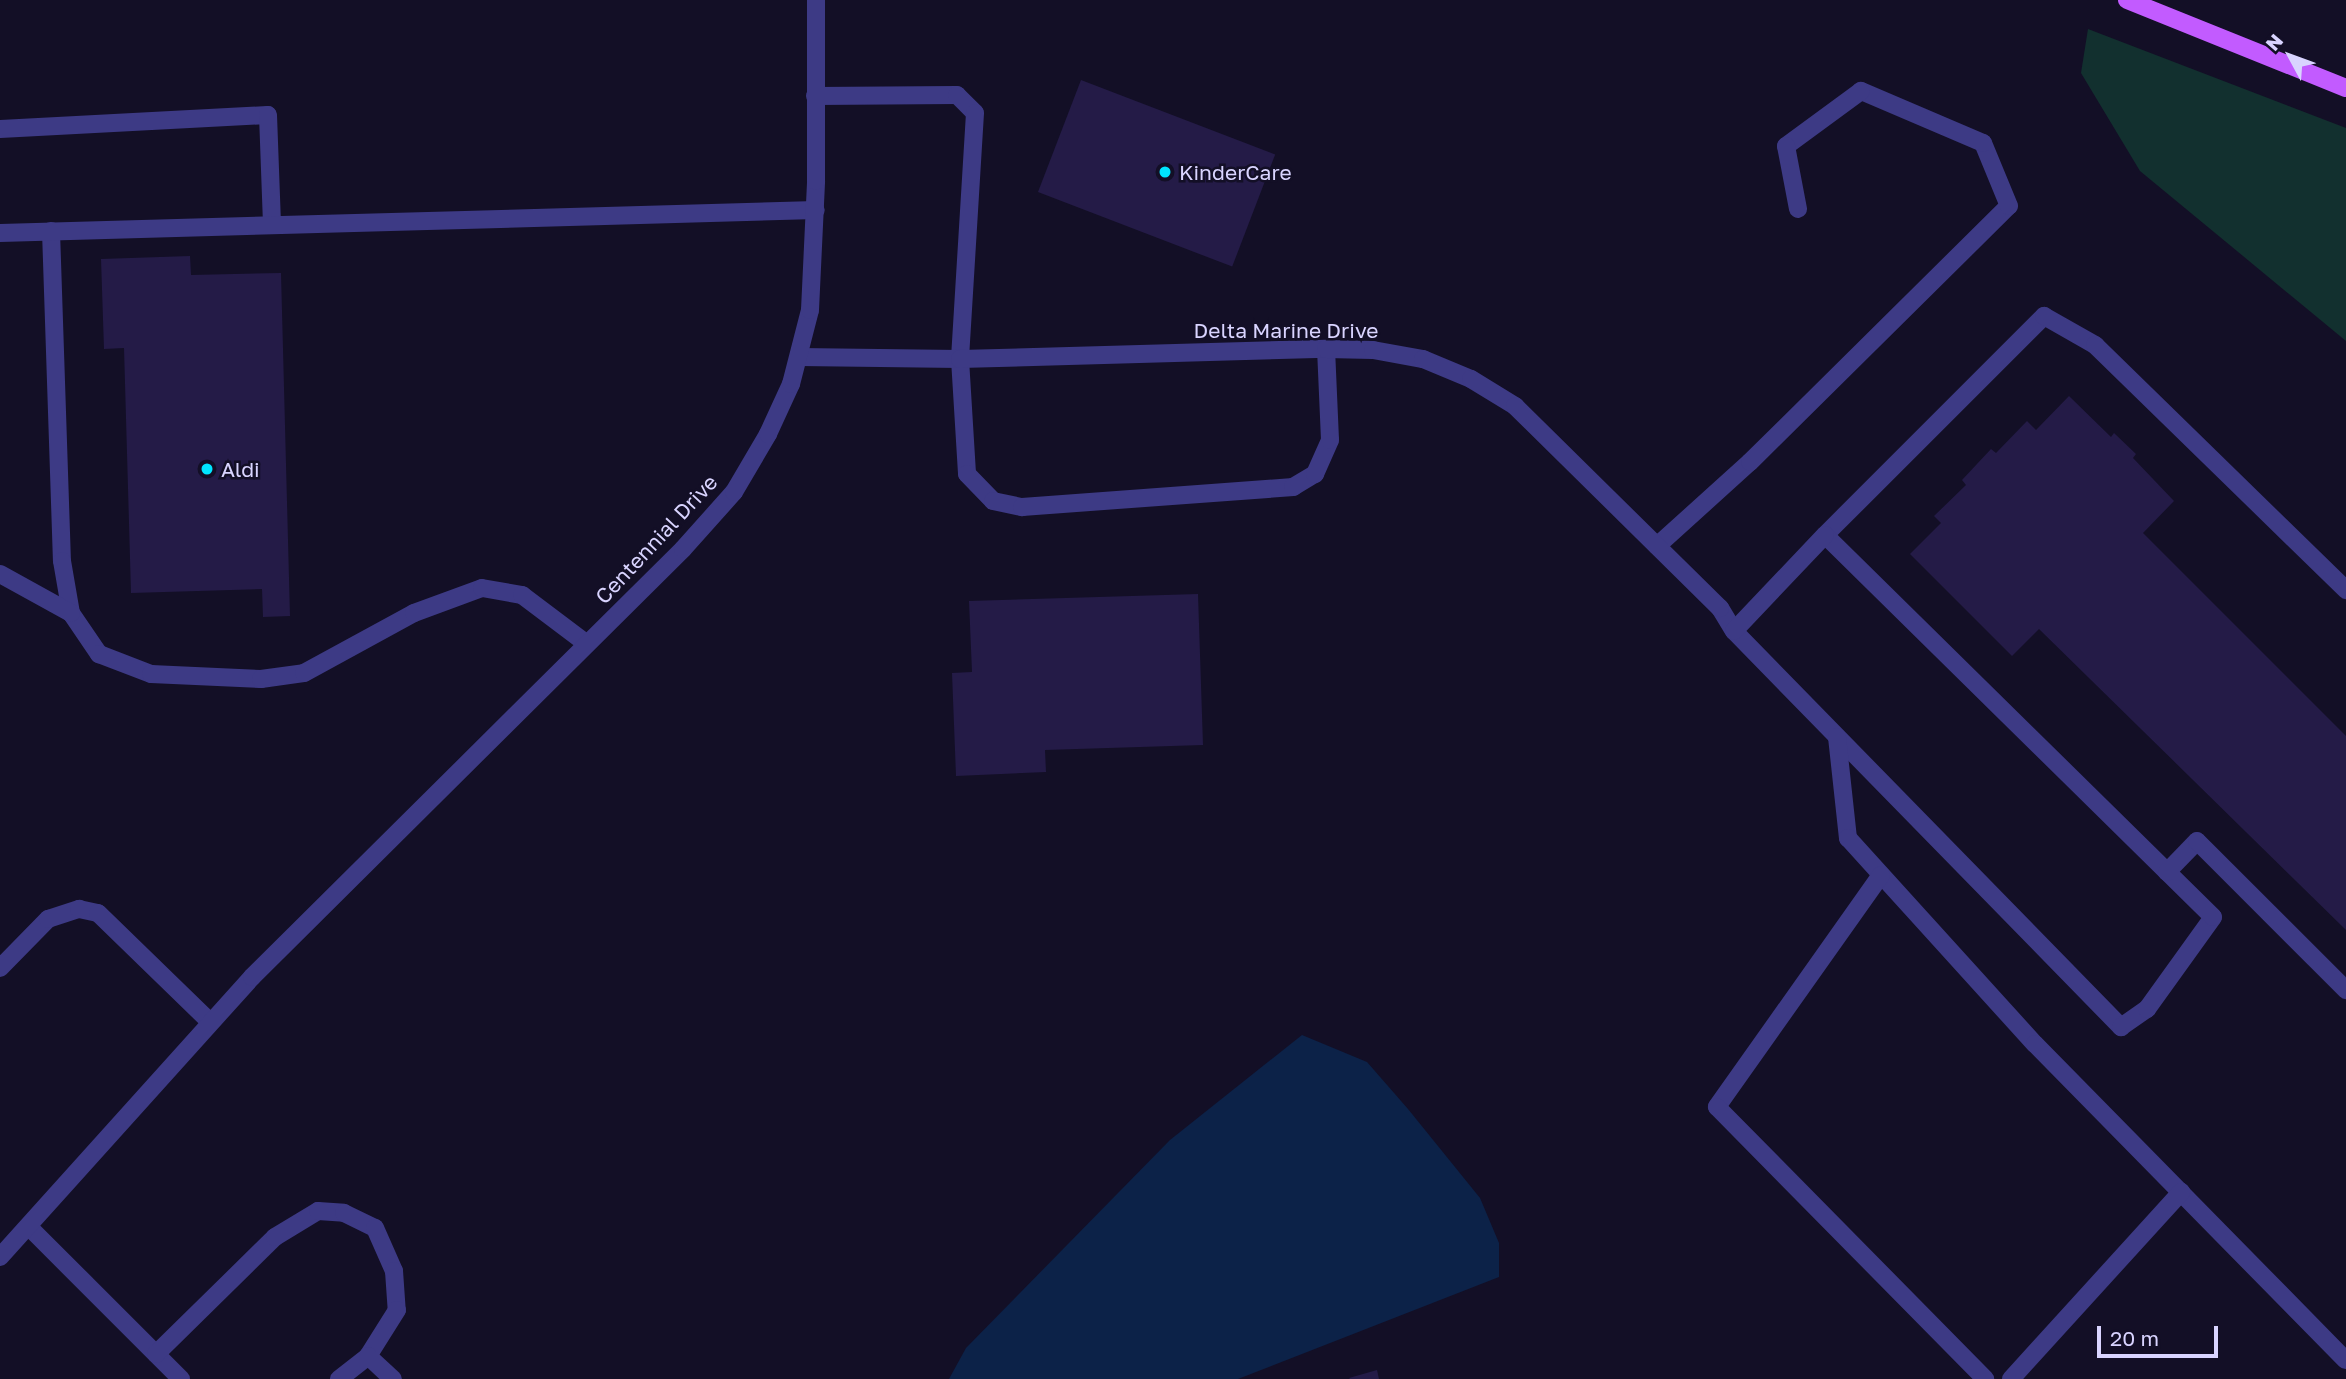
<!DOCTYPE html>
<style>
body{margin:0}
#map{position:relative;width:2346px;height:1379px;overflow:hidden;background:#130f26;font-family:"Golos Text",sans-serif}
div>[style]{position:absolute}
.green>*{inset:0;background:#12302f}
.water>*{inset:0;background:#0c2248}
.building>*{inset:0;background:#241b47;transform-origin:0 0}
.service>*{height:18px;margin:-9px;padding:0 9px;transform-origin:9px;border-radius:9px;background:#3d3a85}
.minor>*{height:18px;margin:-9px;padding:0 9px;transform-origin:9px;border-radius:9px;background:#3d3a85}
.primary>*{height:18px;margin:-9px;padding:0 9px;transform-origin:9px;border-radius:9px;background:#c25bff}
.dots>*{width:19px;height:19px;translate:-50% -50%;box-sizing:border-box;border:4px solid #130f26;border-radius:50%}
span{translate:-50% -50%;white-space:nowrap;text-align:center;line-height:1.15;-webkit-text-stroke:5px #130f26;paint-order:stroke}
.poi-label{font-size:21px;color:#d9d4ff}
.left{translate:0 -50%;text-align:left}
.street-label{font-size:21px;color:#d9d4ff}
.north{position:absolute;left:2255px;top:21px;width:70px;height:70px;-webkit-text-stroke:5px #130f26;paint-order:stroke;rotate:311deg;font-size:19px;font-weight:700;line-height:28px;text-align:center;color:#d9d4ff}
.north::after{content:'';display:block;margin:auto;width:24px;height:32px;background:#d9d4ff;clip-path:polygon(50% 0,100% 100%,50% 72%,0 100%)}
.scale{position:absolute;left:2097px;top:1326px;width:121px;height:32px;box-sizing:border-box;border:4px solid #d9d4ff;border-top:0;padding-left:9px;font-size:21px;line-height:24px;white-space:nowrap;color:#d9d4ff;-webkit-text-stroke:5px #130f26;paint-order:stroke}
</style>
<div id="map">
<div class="green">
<i style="clip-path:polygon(2088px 29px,2346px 128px,2346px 341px,2140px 171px,2081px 73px)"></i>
</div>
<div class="water">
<i style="clip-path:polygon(1302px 1035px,1367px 1062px,1408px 1109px,1480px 1198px,1499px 1243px,1499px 1277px,1238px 1379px,949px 1379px,966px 1348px,1170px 1140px)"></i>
</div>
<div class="building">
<i style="left:1081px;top:80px;width:208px;height:120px;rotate:21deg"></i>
<i style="clip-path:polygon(190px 256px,191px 275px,281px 273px,290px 616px,263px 617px,262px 589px,131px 593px,124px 348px,104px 349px,101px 259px)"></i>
<i style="clip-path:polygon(2069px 396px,2111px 437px,2114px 433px,2136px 454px,2133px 458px,2174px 501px,2143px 533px,2346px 736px,2346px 930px,2039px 629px,2012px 656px,1910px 554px,1941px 523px,1934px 516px,1966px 485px,1962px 480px,1991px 449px,1996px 453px,2027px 421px,2036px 430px)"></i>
<i style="clip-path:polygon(1198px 594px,1203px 745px,1045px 750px,1046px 772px,956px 776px,952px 673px,972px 672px,969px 601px)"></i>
<i style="clip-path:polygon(1377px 1370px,1379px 1379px,1350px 1379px,1349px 1378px)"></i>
</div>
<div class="service">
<i style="left:815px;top:96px;width:142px;rotate:-0.4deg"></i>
<i style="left:957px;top:95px;width:25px;rotate:45deg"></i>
<i style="left:975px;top:113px;width:246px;rotate:93.5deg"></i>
<i style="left:960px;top:359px;width:115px;rotate:86.5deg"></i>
<i style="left:967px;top:474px;width:37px;rotate:46deg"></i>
<i style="left:993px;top:501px;width:30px;rotate:12deg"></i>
<i style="left:1022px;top:507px;width:272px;rotate:-4.2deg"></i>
<i style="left:1293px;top:487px;width:26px;rotate:-31deg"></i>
<i style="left:1315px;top:474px;width:37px;rotate:-66deg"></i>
<i style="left:1330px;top:440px;width:91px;rotate:-92.5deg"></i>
<i style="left:0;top:129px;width:268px;rotate:-3deg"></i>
<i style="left:268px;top:115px;width:110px;rotate:87.9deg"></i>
<i style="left:51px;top:231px;width:330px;rotate:88.1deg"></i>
<i style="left:62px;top:561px;width:53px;rotate:80.2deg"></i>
<i style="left:71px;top:613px;width:50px;rotate:55.7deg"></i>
<i style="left:99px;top:654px;width:56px;rotate:21deg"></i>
<i style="left:151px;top:674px;width:110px;rotate:2.6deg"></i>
<i style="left:261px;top:679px;width:43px;rotate:-7.9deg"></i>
<i style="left:304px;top:673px;width:125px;rotate:-28.6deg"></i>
<i style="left:414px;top:613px;width:72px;rotate:-20.2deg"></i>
<i style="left:482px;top:588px;width:41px;rotate:9.9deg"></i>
<i style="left:522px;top:595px;width:81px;rotate:37deg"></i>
<i style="left:0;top:233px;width:816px;rotate:-1.61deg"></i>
<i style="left:1825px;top:535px;width:310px;rotate:-45deg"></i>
<i style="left:2044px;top:316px;width:59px;rotate:29.6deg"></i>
<i style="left:2095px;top:345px;width:351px;rotate:44.3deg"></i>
<i style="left:1657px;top:546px;width:125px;rotate:-42.1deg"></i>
<i style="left:1750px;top:462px;width:364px;rotate:-44.7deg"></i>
<i style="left:2009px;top:206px;width:68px;rotate:-112.4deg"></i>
<i style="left:1983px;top:143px;width:133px;rotate:-156.9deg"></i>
<i style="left:1861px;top:91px;width:93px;rotate:143.7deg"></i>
<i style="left:1786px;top:146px;width:64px;rotate:79.2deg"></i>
<i style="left:0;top:574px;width:81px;rotate:28.8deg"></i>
<i style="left:1720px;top:608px;width:27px;rotate:59deg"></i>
<i style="left:1734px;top:631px;width:554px;rotate:45.66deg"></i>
<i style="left:2121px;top:1027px;width:32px;rotate:-35deg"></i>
<i style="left:2147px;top:1009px;width:113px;rotate:-54.3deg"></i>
<i style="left:2213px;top:917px;width:544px;rotate:-135.45deg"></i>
<i style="left:1825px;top:535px;width:132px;rotate:133.5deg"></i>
<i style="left:1837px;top:737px;width:102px;rotate:83.8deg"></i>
<i style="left:1848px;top:838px;width:278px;rotate:47.8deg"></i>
<i style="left:2035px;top:1044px;width:443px;rotate:45.5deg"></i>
<i style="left:2167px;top:872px;width:43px;rotate:-45.9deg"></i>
<i style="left:2197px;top:841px;width:211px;rotate:45deg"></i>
<i style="left:1881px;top:875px;width:284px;rotate:125.3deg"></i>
<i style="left:1717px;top:1107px;width:382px;rotate:45.4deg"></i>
<i style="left:0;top:968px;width:69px;rotate:-45.6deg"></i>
<i style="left:48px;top:919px;width:33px;rotate:-18deg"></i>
<i style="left:79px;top:909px;width:19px;rotate:12deg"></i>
<i style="left:98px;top:913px;width:155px;rotate:44.2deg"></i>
<i style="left:29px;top:1227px;width:215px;rotate:45deg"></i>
<i style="left:0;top:1257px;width:377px;rotate:-48deg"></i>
<i style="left:156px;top:1354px;width:167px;rotate:-44.5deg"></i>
<i style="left:275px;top:1237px;width:50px;rotate:-31.2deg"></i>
<i style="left:318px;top:1211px;width:26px;rotate:4deg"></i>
<i style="left:344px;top:1213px;width:34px;rotate:26deg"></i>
<i style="left:375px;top:1228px;width:47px;rotate:66.2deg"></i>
<i style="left:394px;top:1271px;width:39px;rotate:86deg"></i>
<i style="left:397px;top:1310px;width:54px;rotate:122.2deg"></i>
<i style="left:339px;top:1379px;width:37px;rotate:-38deg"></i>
<i style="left:368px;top:1356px;width:34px;rotate:43deg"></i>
<i style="left:2011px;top:1379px;width:253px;rotate:-47.7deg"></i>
</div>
<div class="minor">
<i style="left:799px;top:357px;width:161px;rotate:0.7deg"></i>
<i style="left:960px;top:359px;width:366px;rotate:-1.6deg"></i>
<i style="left:1326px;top:349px;width:47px;rotate:1.2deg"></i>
<i style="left:1373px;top:350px;width:51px;rotate:10.2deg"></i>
<i style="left:1423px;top:359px;width:52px;rotate:22.6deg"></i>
<i style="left:1471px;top:379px;width:52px;rotate:31.5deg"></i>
<i style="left:1515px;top:406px;width:288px;rotate:44.6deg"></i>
<i style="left:252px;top:977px;width:607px;rotate:-44.8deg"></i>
<i style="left:683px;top:549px;width:76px;rotate:-48.2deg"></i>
<i style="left:734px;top:492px;width:67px;rotate:-59.6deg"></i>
<i style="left:768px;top:434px;width:55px;rotate:-65.3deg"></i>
<i style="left:791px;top:384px;width:76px;rotate:-75.6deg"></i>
<i style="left:810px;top:310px;width:129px;rotate:-87.3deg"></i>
<i style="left:816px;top:181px;width:181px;rotate:-90deg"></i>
</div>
<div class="primary">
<i style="left:2127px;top:0;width:236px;rotate:21.9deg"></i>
</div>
<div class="dots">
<i style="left:1165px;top:172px;background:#00e5ff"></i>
<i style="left:207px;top:469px;background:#00e5ff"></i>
</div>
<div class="poi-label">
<span class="left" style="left:1179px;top:172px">KinderCare</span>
<span class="left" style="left:221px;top:469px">Aldi</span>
</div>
<div class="street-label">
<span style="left:1286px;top:330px">Delta Marine Drive</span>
<span style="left:656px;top:539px;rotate:-47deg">Centennial Drive</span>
</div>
<div class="north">N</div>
<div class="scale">20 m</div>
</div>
